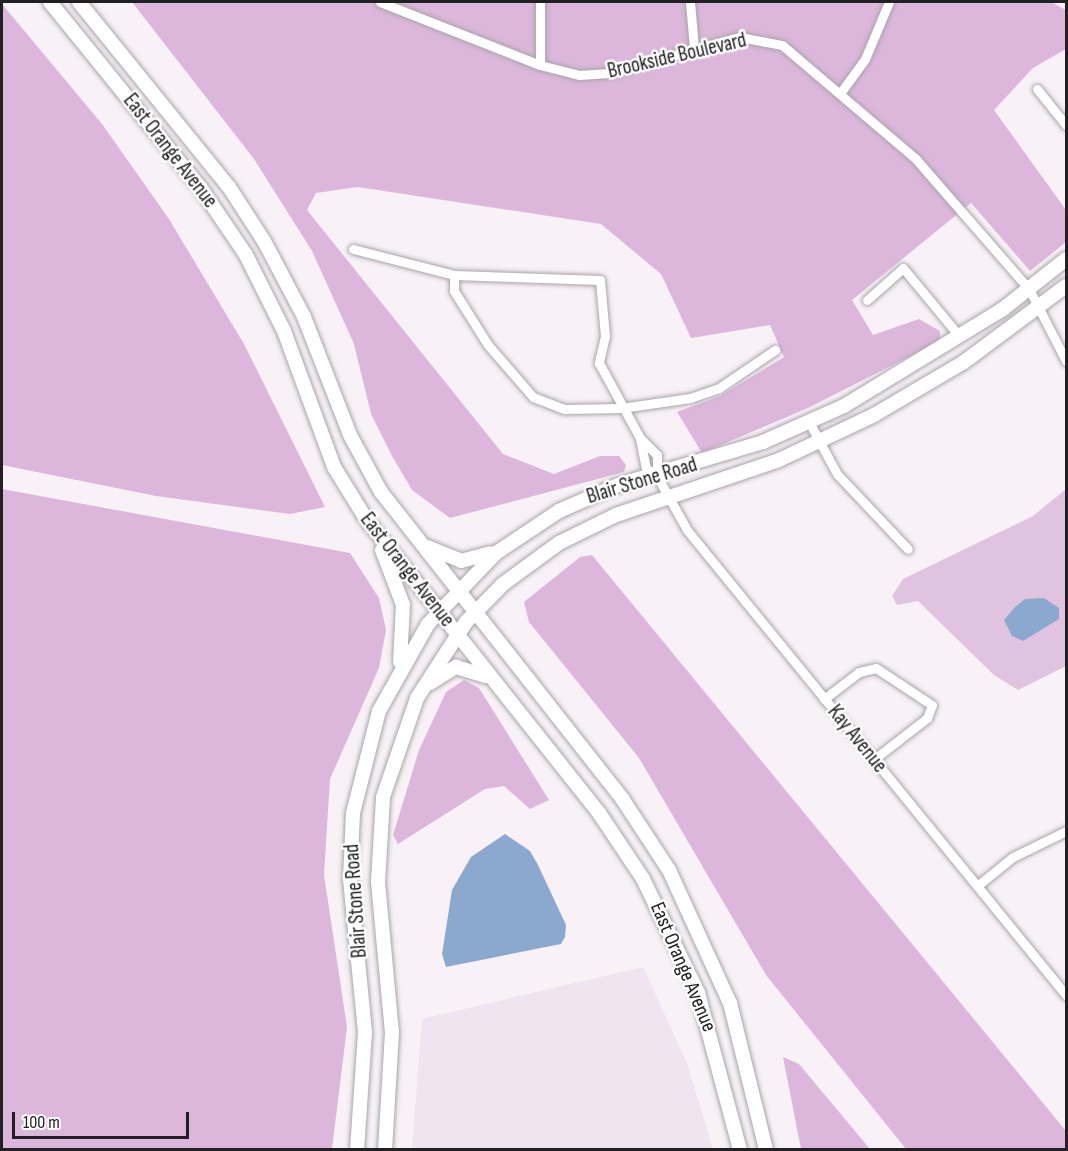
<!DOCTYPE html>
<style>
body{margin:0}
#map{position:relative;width:1068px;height:1151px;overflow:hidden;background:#f8f2f7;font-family:"Sofia Sans Condensed",sans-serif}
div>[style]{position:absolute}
.built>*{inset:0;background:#efe4ef}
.green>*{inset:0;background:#dfc3df}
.forest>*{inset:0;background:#dcb7db}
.water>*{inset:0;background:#8ba9cf}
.roads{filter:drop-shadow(0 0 2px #aaa5aa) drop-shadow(0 0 2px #aaa5aa)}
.street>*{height:9px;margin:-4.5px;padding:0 4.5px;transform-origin:4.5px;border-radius:4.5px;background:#fff}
.secondary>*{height:14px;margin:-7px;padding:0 7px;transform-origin:7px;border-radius:7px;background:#fff}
span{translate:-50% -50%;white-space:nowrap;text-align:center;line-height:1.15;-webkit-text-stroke:5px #fff;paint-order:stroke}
.street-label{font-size:21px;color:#222022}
.frame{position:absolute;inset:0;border:3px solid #222022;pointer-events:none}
.scale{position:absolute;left:12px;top:1112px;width:177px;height:27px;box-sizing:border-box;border:3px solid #222022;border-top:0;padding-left:8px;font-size:18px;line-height:21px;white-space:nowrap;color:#222022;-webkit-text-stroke:4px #fff;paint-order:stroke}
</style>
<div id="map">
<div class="built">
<i style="clip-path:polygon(643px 967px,687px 1063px,713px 1149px,412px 1149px,422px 1019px)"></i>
</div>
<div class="green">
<i style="clip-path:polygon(1066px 489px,1066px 666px,1018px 690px,994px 675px,918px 601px,897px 605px,892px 596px,903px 579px,1033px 516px)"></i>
</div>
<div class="forest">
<i style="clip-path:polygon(132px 2px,1051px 2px,1066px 10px,1066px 49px,1033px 68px,994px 110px,1066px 210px,1066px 242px,1030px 271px,971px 203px,852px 300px,873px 335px,919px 319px,940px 331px,940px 341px,808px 408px,702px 453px,677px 412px,720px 396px,784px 357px,770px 325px,691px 338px,661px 274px,601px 224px,358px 187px,316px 193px,307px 210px,503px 454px,554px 474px,600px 456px,619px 456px,626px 465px,624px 472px,450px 518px,412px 490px,392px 456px,371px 414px,354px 344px,312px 251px,254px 159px)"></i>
<i style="clip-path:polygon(2px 4px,102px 124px,169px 219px,244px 344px,325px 507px,290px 514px,156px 496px,2px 465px)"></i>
<i style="clip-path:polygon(2px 489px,350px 553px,379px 598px,386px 630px,379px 668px,330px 779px,324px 875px,347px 1027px,332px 1149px,2px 1149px)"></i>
<i style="clip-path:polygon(592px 555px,1066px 1131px,1066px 1149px,906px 1149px,766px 975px,639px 758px,529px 622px,524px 602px,580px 557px)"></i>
<i style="clip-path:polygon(464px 680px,479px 688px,549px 800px,530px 809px,504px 786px,485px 789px,398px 844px,393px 835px,419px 750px,446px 692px)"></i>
<i style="clip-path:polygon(783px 1057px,799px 1064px,870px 1149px,801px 1149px)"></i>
</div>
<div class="water">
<i style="clip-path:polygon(1044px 598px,1059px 608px,1059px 619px,1023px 641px,1012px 636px,1004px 620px,1015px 607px,1025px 599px)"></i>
<i style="clip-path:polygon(505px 834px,530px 851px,538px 865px,566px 925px,565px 937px,561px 944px,446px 967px,442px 954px,452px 890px,471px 857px)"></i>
</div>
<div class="roads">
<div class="street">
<i style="left:380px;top:2px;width:172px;rotate:21.5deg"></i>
<i style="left:540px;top:65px;width:40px;rotate:14.4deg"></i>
<i style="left:579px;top:75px;width:30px;rotate:-4deg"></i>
<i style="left:609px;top:73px;width:136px;rotate:-15.4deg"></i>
<i style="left:740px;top:37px;width:43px;rotate:10.8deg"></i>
<i style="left:782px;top:45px;width:175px;rotate:40.4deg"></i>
<i style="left:915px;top:158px;width:174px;rotate:49deg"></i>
<i style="left:1029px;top:289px;width:81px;rotate:62.8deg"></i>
<i style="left:540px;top:2px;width:63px;rotate:90deg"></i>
<i style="left:690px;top:2px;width:46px;rotate:85deg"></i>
<i style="left:1037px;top:89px;width:46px;rotate:51.1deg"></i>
<i style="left:841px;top:92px;width:41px;rotate:-54deg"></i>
<i style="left:865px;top:59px;width:62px;rotate:-67.2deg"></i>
<i style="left:353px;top:249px;width:104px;rotate:14.4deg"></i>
<i style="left:454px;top:275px;width:146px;rotate:2deg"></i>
<i style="left:600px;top:280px;width:56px;rotate:84.9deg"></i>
<i style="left:605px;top:336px;width:28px;rotate:103deg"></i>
<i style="left:599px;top:363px;width:85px;rotate:61.3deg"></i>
<i style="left:640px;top:438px;width:24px;rotate:45deg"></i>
<i style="left:657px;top:455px;width:21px;rotate:90deg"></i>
<i style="left:454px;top:275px;width:16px;rotate:90deg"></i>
<i style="left:454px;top:291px;width:64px;rotate:57.8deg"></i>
<i style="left:488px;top:345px;width:69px;rotate:49.1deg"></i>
<i style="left:533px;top:397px;width:34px;rotate:21deg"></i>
<i style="left:565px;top:409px;width:56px;rotate:-1deg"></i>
<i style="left:621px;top:408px;width:70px;rotate:-8.2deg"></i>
<i style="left:690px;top:398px;width:31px;rotate:-19deg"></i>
<i style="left:719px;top:388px;width:68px;rotate:-34.2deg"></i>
<i style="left:867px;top:300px;width:48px;rotate:-41.6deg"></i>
<i style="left:903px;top:268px;width:89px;rotate:50.4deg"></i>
<i style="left:809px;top:422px;width:59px;rotate:61.7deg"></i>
<i style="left:837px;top:474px;width:103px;rotate:46.6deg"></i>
<i style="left:640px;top:438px;width:31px;rotate:79deg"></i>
<i style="left:646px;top:468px;width:14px;rotate:36deg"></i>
<i style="left:657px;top:476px;width:62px;rotate:60.9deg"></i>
<i style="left:687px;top:530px;width:600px;rotate:50.82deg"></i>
<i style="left:824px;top:699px;width:44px;rotate:-37.6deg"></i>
<i style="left:859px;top:672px;width:17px;rotate:-13deg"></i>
<i style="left:876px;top:668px;width:67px;rotate:33.5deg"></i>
<i style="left:932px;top:705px;width:14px;rotate:111deg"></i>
<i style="left:927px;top:718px;width:68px;rotate:142.1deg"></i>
<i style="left:977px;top:886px;width:46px;rotate:-38.9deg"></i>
<i style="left:1013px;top:857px;width:59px;rotate:-26.1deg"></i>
</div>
<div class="secondary">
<i style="left:50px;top:2px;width:238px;rotate:51deg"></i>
<i style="left:200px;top:187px;width:82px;rotate:55.9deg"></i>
<i style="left:246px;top:255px;width:85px;rotate:63.4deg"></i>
<i style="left:284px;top:331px;width:145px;rotate:69.8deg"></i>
<i style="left:334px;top:467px;width:61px;rotate:58.4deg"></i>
<i style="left:366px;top:519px;width:375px;rotate:51.6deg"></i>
<i style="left:599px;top:813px;width:79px;rotate:56.3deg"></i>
<i style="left:643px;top:879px;width:127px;rotate:64.2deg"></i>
<i style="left:698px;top:993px;width:163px;rotate:75deg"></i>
<i style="left:79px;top:2px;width:238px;rotate:51deg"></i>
<i style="left:229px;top:187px;width:64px;rotate:57.1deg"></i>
<i style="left:264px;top:241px;width:86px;rotate:62.2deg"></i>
<i style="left:304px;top:317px;width:127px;rotate:68.7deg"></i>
<i style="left:350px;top:435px;width:65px;rotate:61.5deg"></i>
<i style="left:381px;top:492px;width:392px;rotate:51.8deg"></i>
<i style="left:623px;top:800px;width:84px;rotate:56.7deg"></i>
<i style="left:669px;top:870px;width:146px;rotate:65.4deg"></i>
<i style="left:730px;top:1003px;width:151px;rotate:76.2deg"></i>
<i style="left:427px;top:547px;width:37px;rotate:22deg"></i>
<i style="left:461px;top:561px;width:30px;rotate:-15deg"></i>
<i style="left:382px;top:550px;width:59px;rotate:69.1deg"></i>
<i style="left:403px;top:605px;width:57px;rotate:93deg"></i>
<i style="left:430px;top:683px;width:31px;rotate:-32deg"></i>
<i style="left:456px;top:667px;width:31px;rotate:17deg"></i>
<i style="left:357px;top:1150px;width:118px;rotate:-86.1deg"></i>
<i style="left:365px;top:1032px;width:154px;rotate:-95.6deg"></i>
<i style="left:350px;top:879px;width:66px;rotate:-87.4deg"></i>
<i style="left:353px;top:813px;width:105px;rotate:-75.7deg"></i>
<i style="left:379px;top:711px;width:100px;rotate:-60.6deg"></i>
<i style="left:428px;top:624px;width:98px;rotate:-46.2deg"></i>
<i style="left:496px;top:553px;width:76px;rotate:-33.7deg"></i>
<i style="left:559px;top:511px;width:64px;rotate:-23.8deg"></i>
<i style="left:618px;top:485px;width:151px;rotate:-16.5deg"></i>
<i style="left:763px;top:442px;width:89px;rotate:-24deg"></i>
<i style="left:844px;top:406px;width:186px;rotate:-31.4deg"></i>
<i style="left:1003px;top:309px;width:80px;rotate:-38.4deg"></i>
<i style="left:385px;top:1150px;width:117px;rotate:-86.6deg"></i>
<i style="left:392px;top:1033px;width:152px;rotate:-95.3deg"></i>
<i style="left:378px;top:882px;width:85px;rotate:-86.6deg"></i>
<i style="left:383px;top:797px;width:105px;rotate:-71deg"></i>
<i style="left:417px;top:698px;width:90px;rotate:-57.2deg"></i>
<i style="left:466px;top:622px;width:53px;rotate:-45.8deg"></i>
<i style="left:503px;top:584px;width:69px;rotate:-36.2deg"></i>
<i style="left:559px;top:543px;width:64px;rotate:-26.2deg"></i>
<i style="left:616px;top:515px;width:172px;rotate:-18.6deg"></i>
<i style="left:779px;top:460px;width:105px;rotate:-25.3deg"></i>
<i style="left:874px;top:415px;width:104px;rotate:-30.5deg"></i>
<i style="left:964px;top:362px;width:127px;rotate:-36.7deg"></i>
</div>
</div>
<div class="street-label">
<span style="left:677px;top:56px;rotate:-13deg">Brookside Boulevard</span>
<span style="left:170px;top:151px;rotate:52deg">East Orange Avenue</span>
<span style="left:642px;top:481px;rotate:-17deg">Blair Stone Road</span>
<span style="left:407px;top:570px;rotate:52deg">East Orange Avenue</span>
<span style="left:857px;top:739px;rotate:51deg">Kay Avenue</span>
<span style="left:356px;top:901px;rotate:-94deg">Blair Stone Road</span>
<span style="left:683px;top:967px;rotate:67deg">East Orange Avenue</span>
</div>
<div class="frame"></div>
<div class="scale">100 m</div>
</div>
